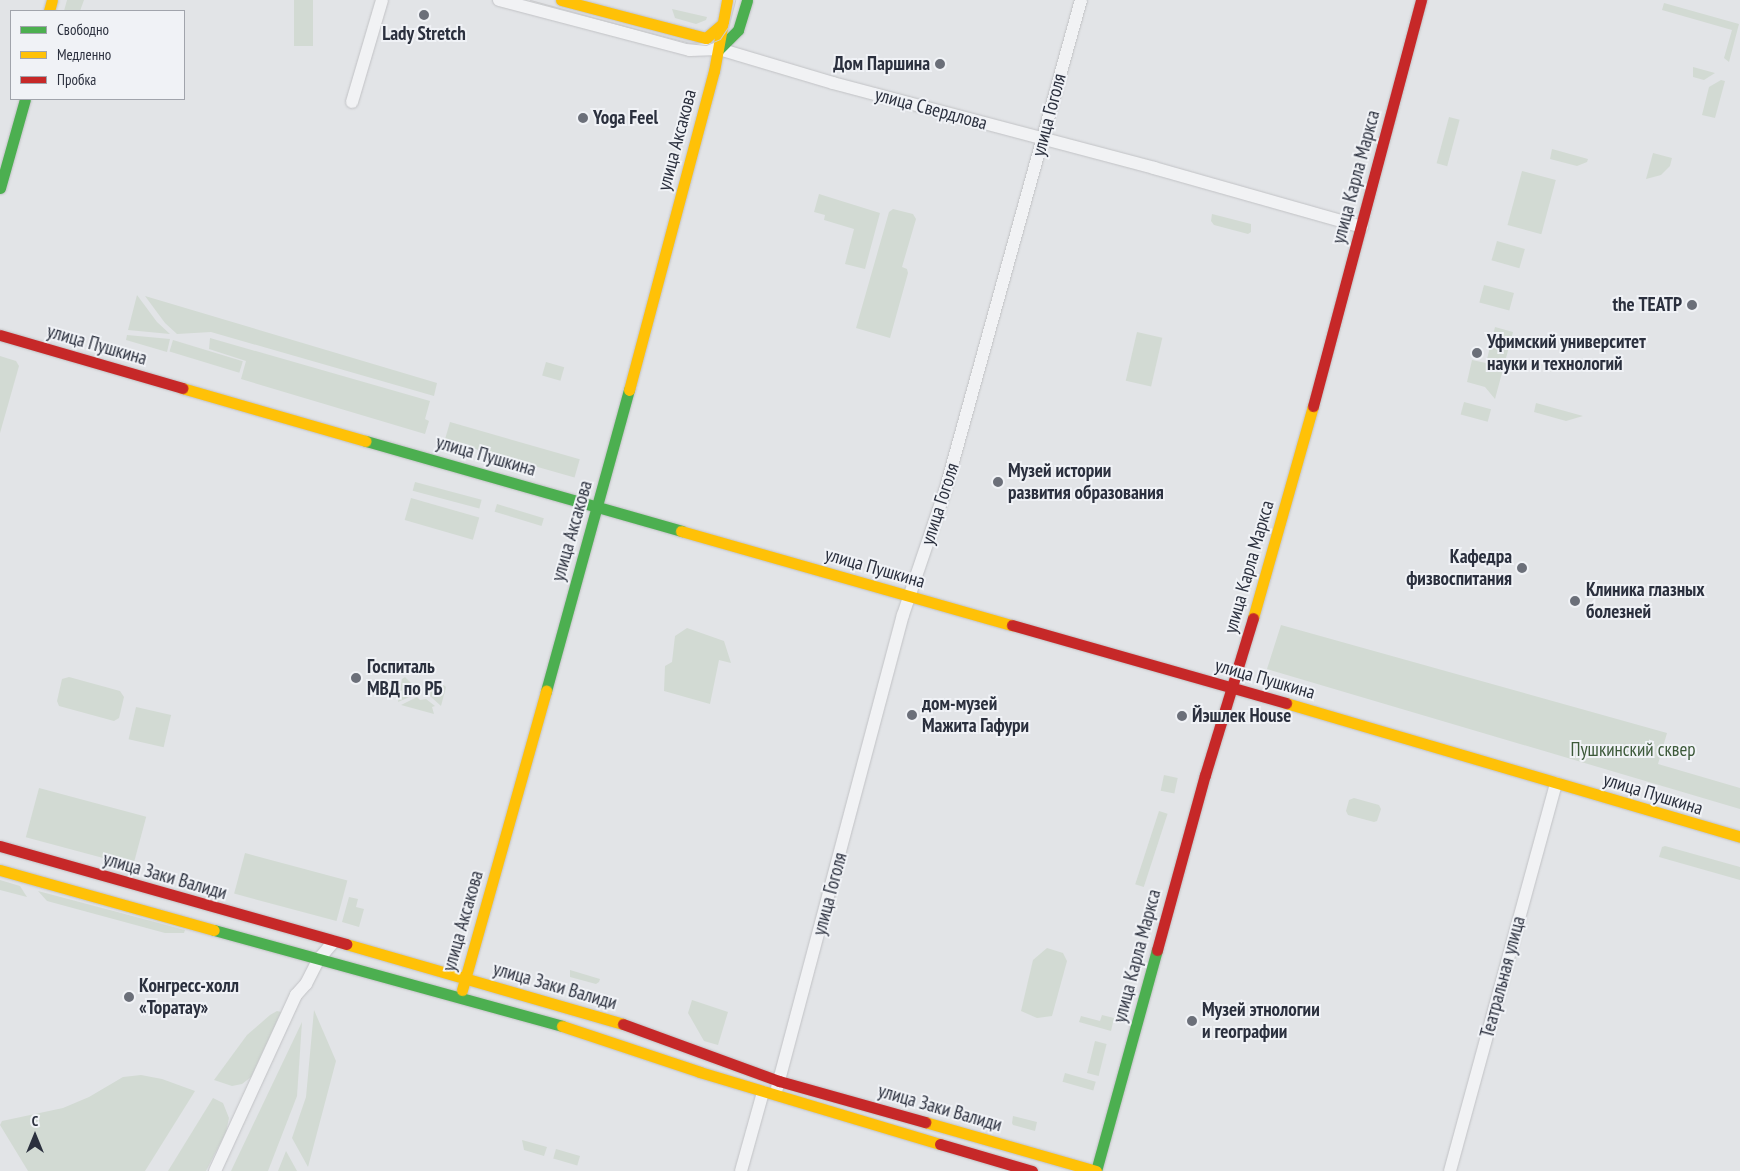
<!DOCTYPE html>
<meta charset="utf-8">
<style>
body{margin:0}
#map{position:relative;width:1740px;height:1171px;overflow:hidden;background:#e2e4e7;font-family:"PT Sans Narrow",sans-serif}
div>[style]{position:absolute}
.green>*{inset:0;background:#d2dad3;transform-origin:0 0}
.roads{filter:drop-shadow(0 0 1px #c1c2c5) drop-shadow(0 0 1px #c1c2c5)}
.street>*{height:12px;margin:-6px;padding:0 6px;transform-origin:6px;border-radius:6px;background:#f1f2f4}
.fast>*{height:11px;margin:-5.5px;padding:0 5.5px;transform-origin:5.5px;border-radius:5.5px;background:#4caf50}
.slow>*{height:11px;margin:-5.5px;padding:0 5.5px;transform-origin:5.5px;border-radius:5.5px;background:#ffc107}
.jam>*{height:11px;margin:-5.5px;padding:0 5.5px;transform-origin:5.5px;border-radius:5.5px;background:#c62828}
.tram>*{height:1px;margin:-0.5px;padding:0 0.5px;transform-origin:0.5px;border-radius:0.5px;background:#cbccce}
.dots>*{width:14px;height:14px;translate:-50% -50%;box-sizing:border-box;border:2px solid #f0f2f6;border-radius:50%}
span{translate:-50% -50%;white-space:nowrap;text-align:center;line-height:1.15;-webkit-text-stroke:4px #f0f2f6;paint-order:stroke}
.poi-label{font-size:19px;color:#2b303e;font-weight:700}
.right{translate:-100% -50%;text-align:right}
.left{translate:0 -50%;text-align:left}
.street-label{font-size:19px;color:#2b303e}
.park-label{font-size:19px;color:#3c5939}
.legend{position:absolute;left:10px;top:10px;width:175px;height:90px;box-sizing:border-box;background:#f0f2f6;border:1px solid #a1a4ac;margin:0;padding:6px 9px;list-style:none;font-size:15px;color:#2b303e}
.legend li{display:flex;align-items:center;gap:10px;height:25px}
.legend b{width:25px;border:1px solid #a1a4ac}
.north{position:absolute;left:10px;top:1111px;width:50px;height:50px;-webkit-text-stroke:4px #f0f2f6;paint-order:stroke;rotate:0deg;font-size:14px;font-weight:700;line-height:20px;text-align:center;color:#2b303e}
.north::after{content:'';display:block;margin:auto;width:18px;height:22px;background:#2b303e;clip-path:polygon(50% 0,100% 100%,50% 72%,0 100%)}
</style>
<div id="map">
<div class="green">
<i style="clip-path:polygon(67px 0,84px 0,80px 11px,64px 11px)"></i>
<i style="left:294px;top:0;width:19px;height:46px"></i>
<i style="clip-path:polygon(1664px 3px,1739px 24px,1729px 62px,1724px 58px,1732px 30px,1662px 10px)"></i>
<i style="clip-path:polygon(672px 9px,707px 17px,706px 20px,696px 24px,675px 18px)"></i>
<i style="clip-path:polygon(1693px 67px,1715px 73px,1704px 80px,1693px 77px)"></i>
<i style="clip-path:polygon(1721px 80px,1725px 81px,1715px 118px,1702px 115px,1709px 87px)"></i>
<i style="left:1449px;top:117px;width:11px;height:48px;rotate:15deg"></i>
<i style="clip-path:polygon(1552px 149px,1588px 159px,1587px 162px,1577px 166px,1550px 159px)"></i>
<i style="clip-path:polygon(1653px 153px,1672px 158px,1670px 166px,1661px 175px,1646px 179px)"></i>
<i style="left:1522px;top:171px;width:35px;height:56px;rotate:15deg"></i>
<i style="clip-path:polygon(819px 194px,880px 213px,865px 269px,845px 264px,854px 229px,824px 220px,825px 215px,814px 212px)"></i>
<i style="clip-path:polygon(893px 209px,913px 214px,916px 219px,902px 267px,907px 269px,908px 273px,890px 338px,856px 328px,889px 212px)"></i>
<i style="clip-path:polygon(1212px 214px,1251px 224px,1251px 232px,1248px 234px,1214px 225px,1211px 221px)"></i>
<i style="left:1497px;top:241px;width:29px;height:20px;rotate:16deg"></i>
<i style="left:1484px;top:285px;width:31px;height:18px;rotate:15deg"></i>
<i style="clip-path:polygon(137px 295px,157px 322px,170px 334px,128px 330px)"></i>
<i style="clip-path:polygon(145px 296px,437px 383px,434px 396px,211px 332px,177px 334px,165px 323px)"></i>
<i style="clip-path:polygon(1495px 327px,1513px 332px,1495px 399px,1485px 387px,1467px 382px,1472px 360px,1486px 363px)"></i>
<i style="left:1137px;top:332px;width:26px;height:50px;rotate:13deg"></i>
<i style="clip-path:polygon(127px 335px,170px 339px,167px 352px,126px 340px)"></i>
<i style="clip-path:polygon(210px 338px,430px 401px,425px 419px,429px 421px,425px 434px,241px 379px,246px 361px,209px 349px)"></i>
<i style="left:173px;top:340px;width:73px;height:12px;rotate:17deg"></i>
<i style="clip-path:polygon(0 356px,16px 361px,19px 366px,0 433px)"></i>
<i style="left:546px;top:362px;width:19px;height:14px;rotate:16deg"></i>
<i style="left:1464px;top:402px;width:28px;height:13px;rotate:15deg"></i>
<i style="clip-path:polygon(1536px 403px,1583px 416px,1566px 421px,1534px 412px)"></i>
<i style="left:450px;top:422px;width:135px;height:19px;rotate:16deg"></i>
<i style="left:415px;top:482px;width:69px;height:9px;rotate:15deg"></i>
<i style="left:411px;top:498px;width:71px;height:23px;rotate:16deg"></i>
<i style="left:497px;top:504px;width:49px;height:8px;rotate:17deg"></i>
<i style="clip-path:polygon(1281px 625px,1667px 733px,1658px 764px,1740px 788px,1740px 809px,1267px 669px)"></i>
<i style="clip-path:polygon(687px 628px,724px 641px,731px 663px,719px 660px,710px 704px,664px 691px,665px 666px,672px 662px,675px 636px)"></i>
<i style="clip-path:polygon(69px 677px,120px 691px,124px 697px,119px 718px,114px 721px,59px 706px,57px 701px,62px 679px)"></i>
<i style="clip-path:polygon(405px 677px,417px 689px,416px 694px,398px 702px,402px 679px)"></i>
<i style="clip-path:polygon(442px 684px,446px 687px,441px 706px,430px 696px,431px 690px)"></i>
<i style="clip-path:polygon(417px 697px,420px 700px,426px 699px,435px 706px,432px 707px,434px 714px,401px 705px)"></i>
<i style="left:136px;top:707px;width:36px;height:33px;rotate:13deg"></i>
<i style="left:1164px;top:775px;width:14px;height:16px;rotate:12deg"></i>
<i style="left:39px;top:788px;width:111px;height:51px;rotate:15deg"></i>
<i style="clip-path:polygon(1354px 798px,1379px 805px,1381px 809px,1377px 821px,1374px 822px,1348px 815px,1346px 811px,1349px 800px)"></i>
<i style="left:1159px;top:811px;width:9px;height:77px;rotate:18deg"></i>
<i style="clip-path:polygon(1665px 846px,1740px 867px,1740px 880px,1659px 857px,1662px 847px)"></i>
<i style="left:245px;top:853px;width:106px;height:42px;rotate:15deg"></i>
<i style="clip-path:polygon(0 880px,20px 886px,27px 897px,0 890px)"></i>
<i style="clip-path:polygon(38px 891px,185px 930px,184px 933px,165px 933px,47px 901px)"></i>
<i style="clip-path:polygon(349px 897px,358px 899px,356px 907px,364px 909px,359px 927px,342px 922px)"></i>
<i style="clip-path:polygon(1047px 948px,1063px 953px,1067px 961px,1052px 1016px,1037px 1018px,1021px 1011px,1033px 960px)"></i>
<i style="clip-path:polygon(570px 970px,600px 979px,599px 982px,596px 984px,570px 977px)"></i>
<i style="clip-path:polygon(692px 1000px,728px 1012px,718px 1045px,704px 1041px,688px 1013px)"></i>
<i style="clip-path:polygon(314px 1010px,336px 1061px,308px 1167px,292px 1138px,306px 1097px)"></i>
<i style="clip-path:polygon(277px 1011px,281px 1012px,251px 1077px,242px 1084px,232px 1086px,214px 1080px,247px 1035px,270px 1015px)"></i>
<i style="clip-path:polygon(1102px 1015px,1114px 1018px,1111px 1031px,1079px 1022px,1081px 1016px,1100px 1021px)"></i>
<i style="clip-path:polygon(302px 1022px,297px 1096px,268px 1171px,231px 1171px)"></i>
<i style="left:1095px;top:1041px;width:12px;height:33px;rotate:14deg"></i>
<i style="left:1065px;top:1073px;width:32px;height:9px;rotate:16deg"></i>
<i style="clip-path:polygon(141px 1075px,162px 1079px,195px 1091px,145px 1171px,28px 1171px,0 1125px,2px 1121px,63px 1108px,89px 1097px,123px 1077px)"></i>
<i style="clip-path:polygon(213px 1098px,223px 1103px,229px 1118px,226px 1132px,206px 1171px,168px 1171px)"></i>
<i style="clip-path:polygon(1013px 1116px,1037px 1122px,1035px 1131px,1013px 1125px,1012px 1123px)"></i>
<i style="clip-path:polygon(522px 1140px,547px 1147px,544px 1156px,524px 1150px)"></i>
<i style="left:556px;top:1149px;width:25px;height:10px;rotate:16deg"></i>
<i style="clip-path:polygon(286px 1151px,297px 1171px,278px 1171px)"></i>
</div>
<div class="roads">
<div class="street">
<i style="left:499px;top:0;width:197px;rotate:14.7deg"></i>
<i style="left:690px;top:50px;width:29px;rotate:-2deg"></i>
<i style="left:719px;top:49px;width:119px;rotate:16.6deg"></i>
<i style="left:833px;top:83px;width:332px;rotate:14.8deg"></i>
<i style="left:1154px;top:168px;width:216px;rotate:15.8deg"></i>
<i style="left:352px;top:102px;width:106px;rotate:-73.6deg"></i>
<i style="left:777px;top:1088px;width:489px;rotate:-75.1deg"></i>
<i style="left:903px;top:615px;width:131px;rotate:-71.3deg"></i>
<i style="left:945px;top:491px;width:509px;rotate:-74.52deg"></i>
<i style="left:215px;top:1171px;width:194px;rotate:-65.3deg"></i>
<i style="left:296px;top:995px;width:15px;rotate:-48deg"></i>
<i style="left:306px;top:984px;width:28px;rotate:-63deg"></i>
<i style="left:319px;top:959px;width:23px;rotate:-50deg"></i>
<i style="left:741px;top:1171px;width:82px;rotate:-74.4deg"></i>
<i style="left:1450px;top:1171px;width:402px;rotate:-74.7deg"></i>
</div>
<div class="fast">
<i style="left:719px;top:49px;width:27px;rotate:-45deg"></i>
<i style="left:738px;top:30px;width:31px;rotate:-73deg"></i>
<i style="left:0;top:188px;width:92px;rotate:-74.3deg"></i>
<i style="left:366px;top:441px;width:328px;rotate:15.9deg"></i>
<i style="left:546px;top:691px;width:312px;rotate:-74.6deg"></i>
<i style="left:214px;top:930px;width:361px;rotate:15.4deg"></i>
<i style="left:1096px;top:1171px;width:229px;rotate:-74.6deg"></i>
</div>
<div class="slow">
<i style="left:561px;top:0;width:150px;rotate:14.7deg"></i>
<i style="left:706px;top:38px;width:20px;rotate:-41deg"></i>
<i style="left:49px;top:11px;width:11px;rotate:-75deg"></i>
<i style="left:182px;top:388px;width:191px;rotate:16.1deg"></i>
<i style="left:629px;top:390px;width:330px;rotate:-75.1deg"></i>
<i style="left:714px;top:71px;width:72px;rotate:-79.6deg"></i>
<i style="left:681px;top:531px;width:344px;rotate:15.9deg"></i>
<i style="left:1253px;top:618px;width:220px;rotate:-74.2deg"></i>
<i style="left:1286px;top:703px;width:473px;rotate:16.4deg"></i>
<i style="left:0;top:870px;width:222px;rotate:15.7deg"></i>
<i style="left:346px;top:944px;width:288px;rotate:16.1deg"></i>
<i style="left:462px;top:990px;width:311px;rotate:-74.3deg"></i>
<i style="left:562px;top:1026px;width:145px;rotate:18.4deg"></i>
<i style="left:700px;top:1072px;width:251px;rotate:16.7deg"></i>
<i style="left:925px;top:1122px;width:178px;rotate:16deg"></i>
</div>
<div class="jam">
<i style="left:0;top:335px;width:190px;rotate:16.2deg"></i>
<i style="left:1313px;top:406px;width:420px;rotate:-75.1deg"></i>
<i style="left:1012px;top:625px;width:285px;rotate:15.9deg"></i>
<i style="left:0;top:846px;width:360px;rotate:15.8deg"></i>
<i style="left:1157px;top:950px;width:181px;rotate:-74.7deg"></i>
<i style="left:1205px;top:775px;width:164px;rotate:-73deg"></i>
<i style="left:623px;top:1024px;width:166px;rotate:20.1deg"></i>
<i style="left:779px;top:1081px;width:152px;rotate:15.7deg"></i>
<i style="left:940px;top:1144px;width:96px;rotate:16.4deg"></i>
</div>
</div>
<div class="tram">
<i style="left:530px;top:0;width:162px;rotate:15.4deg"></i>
<i style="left:686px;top:43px;width:20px;rotate:6deg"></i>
<i style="left:706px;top:45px;width:15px;rotate:-23deg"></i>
<i style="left:720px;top:39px;width:14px;rotate:-56deg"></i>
<i style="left:728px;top:27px;width:28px;rotate:-75deg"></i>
</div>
<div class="dots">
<i style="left:424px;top:15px;background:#6b6f79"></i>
<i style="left:940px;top:64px;background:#6b6f79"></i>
<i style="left:583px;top:118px;background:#6b6f79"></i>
<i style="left:1692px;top:305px;background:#6b6f79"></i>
<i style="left:1477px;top:353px;background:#6b6f79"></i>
<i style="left:998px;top:482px;background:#6b6f79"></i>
<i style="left:1522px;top:568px;background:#6b6f79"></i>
<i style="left:1575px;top:601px;background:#6b6f79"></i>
<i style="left:356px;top:678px;background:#6b6f79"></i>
<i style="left:912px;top:715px;background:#6b6f79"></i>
<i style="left:1182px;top:716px;background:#6b6f79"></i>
<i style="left:129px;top:997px;background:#6b6f79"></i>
<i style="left:1192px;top:1021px;background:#6b6f79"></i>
</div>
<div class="poi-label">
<span style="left:424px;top:34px">Lady Stretch</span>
<span class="right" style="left:930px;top:64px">Дом Паршина</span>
<span class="left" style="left:593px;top:118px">Yoga Feel</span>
<span class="right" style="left:1682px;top:305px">the ТЕАТР</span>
<span class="left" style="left:1487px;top:353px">Уфимский университет<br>науки и технологий</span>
<span class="left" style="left:1008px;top:482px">Музей истории<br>развития образования</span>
<span class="right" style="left:1512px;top:568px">Кафедра<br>физвоспитания</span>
<span class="left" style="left:1586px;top:601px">Клиника глазных<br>болезней</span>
<span class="left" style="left:367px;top:678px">Госпиталь<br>МВД по РБ</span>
<span class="left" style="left:922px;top:715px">дом-музей<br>Мажита Гафури</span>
<span class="left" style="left:1192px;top:716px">Йэшлек House</span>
<span class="left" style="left:139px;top:997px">Конгресс-холл<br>«Торатау»</span>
<span class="left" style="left:1202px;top:1021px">Музей этнологии<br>и географии</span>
</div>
<div class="street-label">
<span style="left:931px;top:109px;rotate:15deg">улица Свердлова</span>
<span style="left:1049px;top:115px;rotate:-75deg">улица Гоголя</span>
<span style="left:677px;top:140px;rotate:-75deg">улица Аксакова</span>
<span style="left:1356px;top:177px;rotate:-75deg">улица Карла Маркса</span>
<span style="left:97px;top:345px;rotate:16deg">улица Пушкина</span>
<span style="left:486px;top:456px;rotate:16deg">улица Пушкина</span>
<span style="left:940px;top:504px;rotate:-72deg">улица Гоголя</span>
<span style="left:572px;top:531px;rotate:-74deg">улица Аксакова</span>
<span style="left:1249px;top:567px;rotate:-74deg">улица Карла Маркса</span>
<span style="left:875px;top:568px;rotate:16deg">улица Пушкина</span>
<span style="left:1265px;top:679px;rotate:16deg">улица Пушкина</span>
<span style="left:1653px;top:794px;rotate:17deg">улица Пушкина</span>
<span style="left:165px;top:876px;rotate:16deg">улица Заки Валиди</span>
<span style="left:830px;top:894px;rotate:-75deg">улица Гоголя</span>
<span style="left:463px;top:921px;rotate:-74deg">улица Аксакова</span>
<span style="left:1137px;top:956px;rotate:-75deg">улица Карла Маркса</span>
<span style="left:1503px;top:977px;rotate:-75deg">Театральная улица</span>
<span style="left:555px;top:986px;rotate:16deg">улица Заки Валиди</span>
<span style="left:940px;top:1108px;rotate:16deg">улица Заки Валиди</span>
</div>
<div class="park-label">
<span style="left:1633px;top:750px">Пушкинский сквер</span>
</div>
<ul class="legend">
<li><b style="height:6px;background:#4caf50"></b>Свободно</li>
<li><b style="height:6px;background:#ffc107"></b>Медленно</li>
<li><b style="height:6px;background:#c62828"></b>Пробка</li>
</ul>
<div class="north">С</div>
</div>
